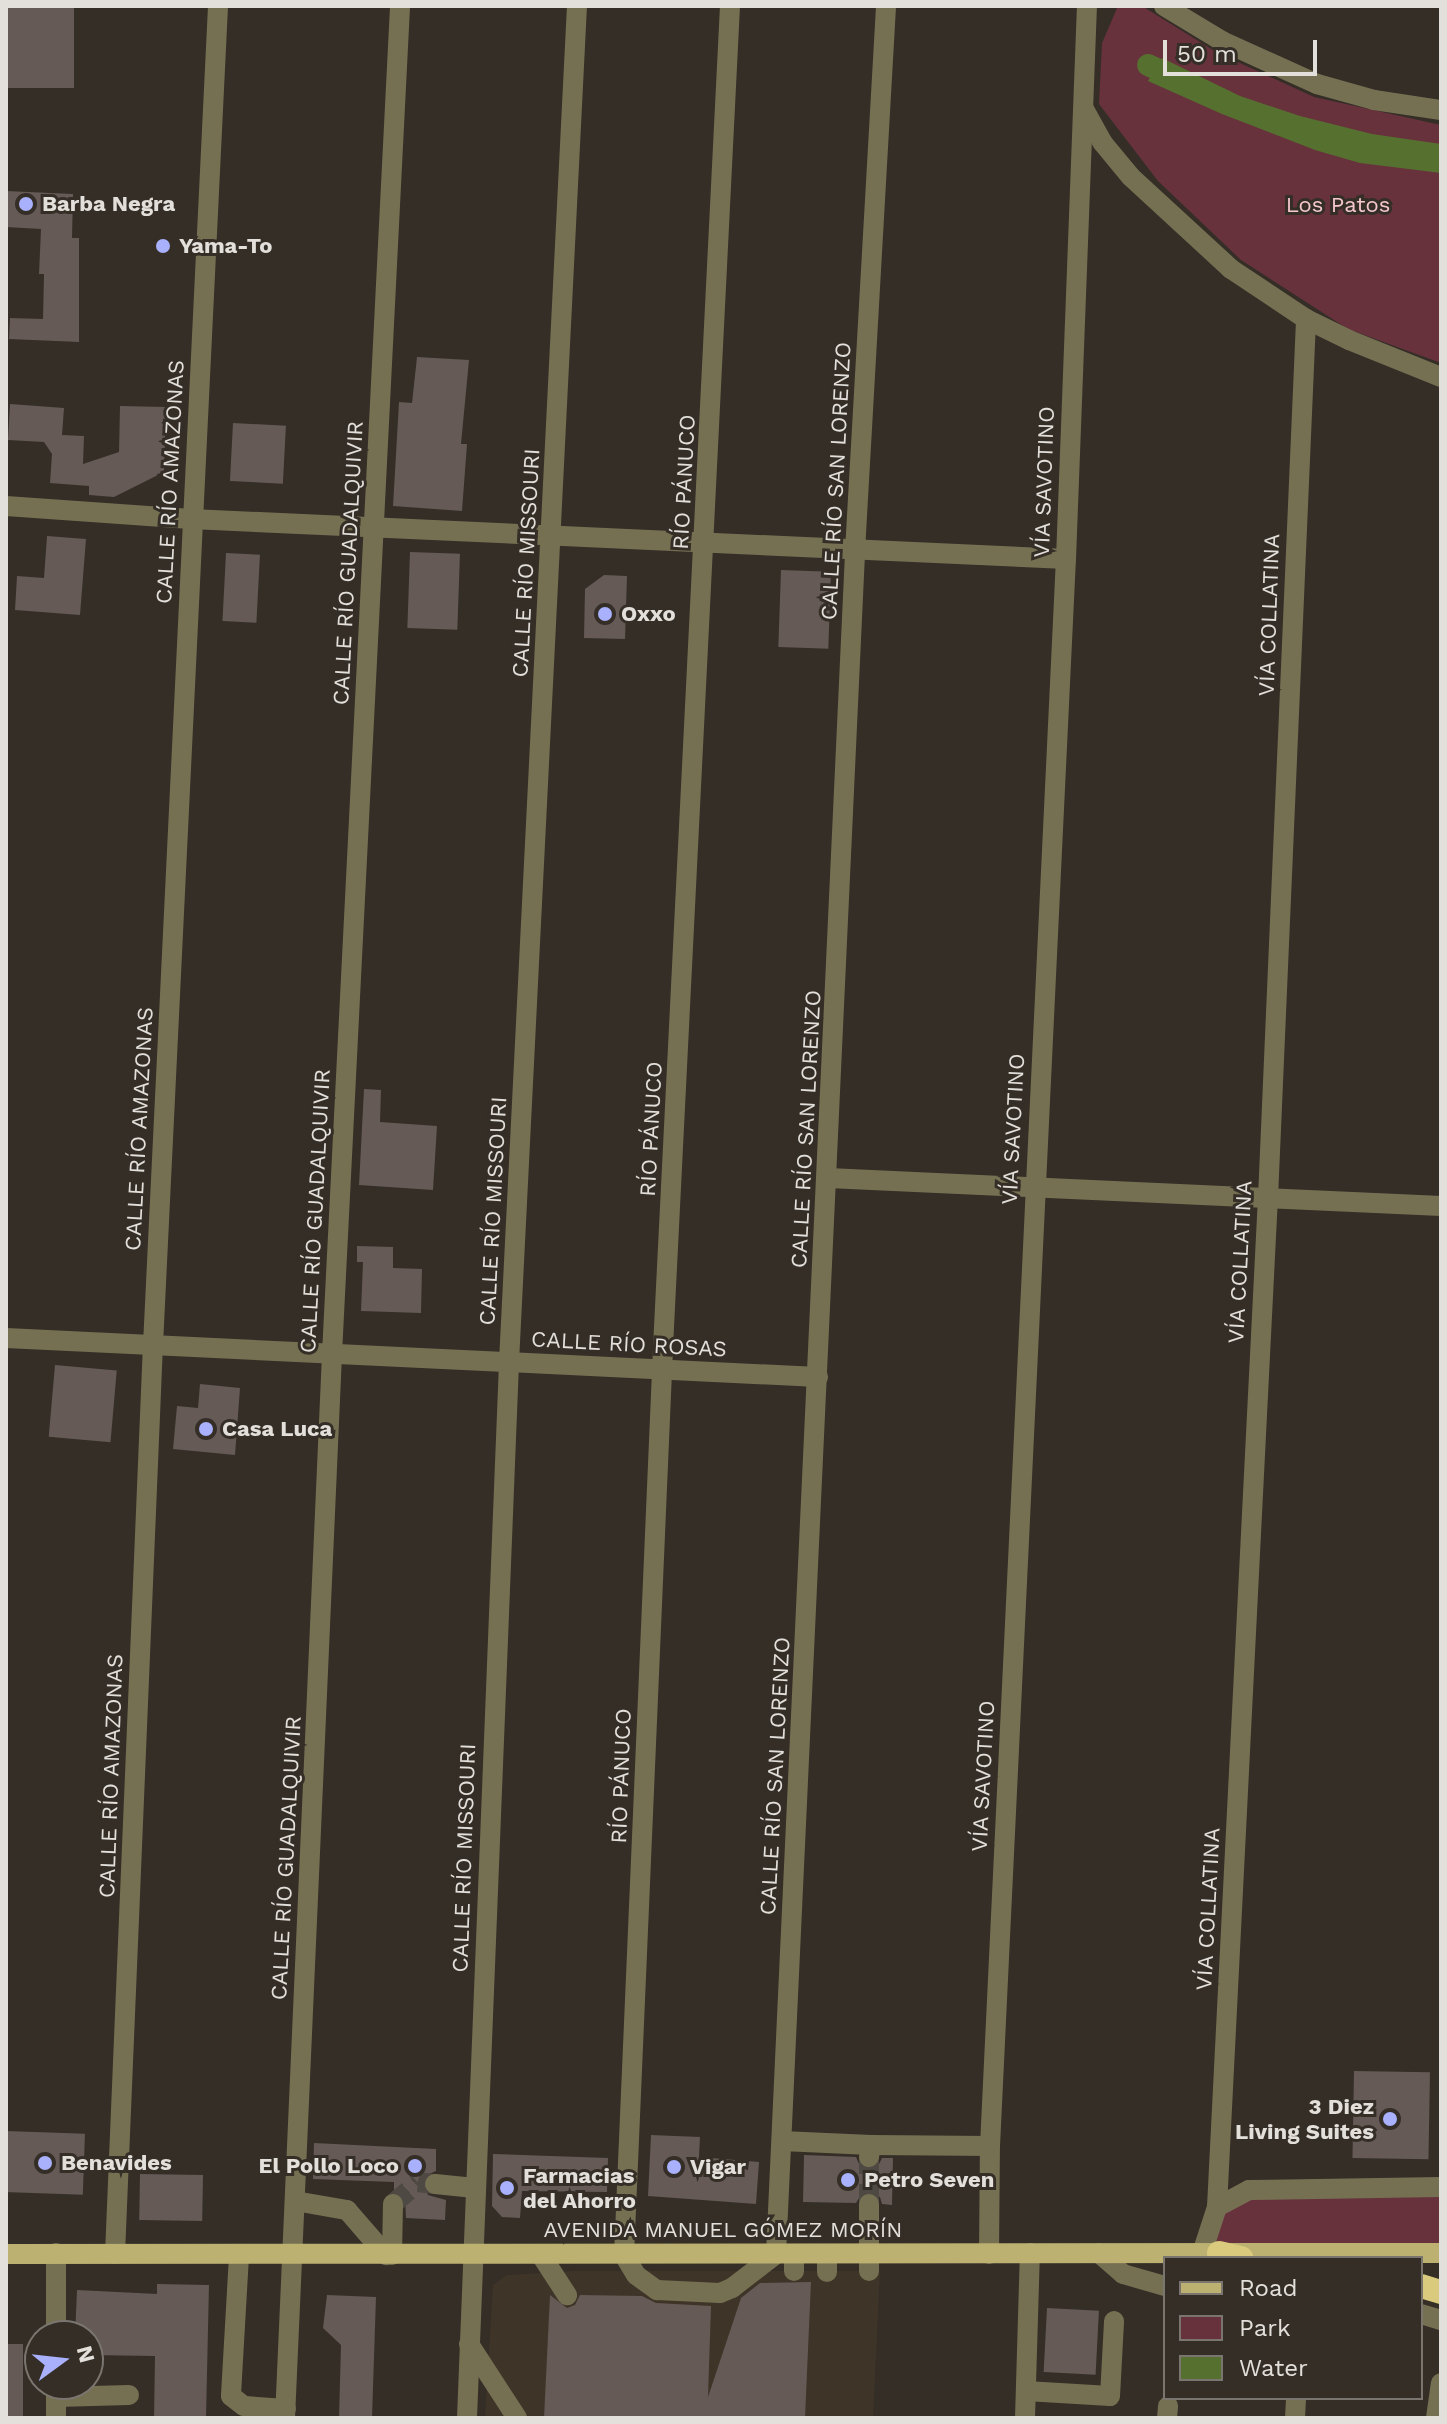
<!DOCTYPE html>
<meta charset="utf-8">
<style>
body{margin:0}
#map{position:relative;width:1447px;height:2424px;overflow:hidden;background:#342e27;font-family:"Work Sans",sans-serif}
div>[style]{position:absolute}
.built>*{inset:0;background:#3f3428}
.green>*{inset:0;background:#67323c}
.water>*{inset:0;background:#56712f}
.canal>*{height:22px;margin:-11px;padding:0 11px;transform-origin:11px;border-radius:11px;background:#56712f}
.building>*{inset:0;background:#655a56;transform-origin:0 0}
.minor-tunnel>*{height:20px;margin-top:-10px;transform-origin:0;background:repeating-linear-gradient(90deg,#4e4942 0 20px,transparent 0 30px)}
.minor>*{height:20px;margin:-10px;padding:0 10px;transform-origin:10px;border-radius:10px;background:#767053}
.major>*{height:20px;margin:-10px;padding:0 10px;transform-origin:10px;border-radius:10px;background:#bdb172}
.highway>*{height:24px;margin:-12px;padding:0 12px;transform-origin:12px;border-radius:12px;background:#d9ca7e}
.dots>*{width:22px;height:22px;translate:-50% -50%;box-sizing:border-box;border:4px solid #342e27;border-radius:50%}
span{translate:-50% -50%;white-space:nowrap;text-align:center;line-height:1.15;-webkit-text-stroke:6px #342e27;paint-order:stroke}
.poi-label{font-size:22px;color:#e3dfda;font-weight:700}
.left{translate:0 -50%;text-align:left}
.right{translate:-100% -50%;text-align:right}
.park-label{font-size:22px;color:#f5c8ce}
.street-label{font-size:22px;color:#e3dfda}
.frame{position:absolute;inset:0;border:8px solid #e3dfda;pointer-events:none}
.legend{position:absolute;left:1163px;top:2256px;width:260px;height:144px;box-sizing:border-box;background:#342e27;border:2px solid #7a756f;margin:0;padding:10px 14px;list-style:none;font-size:24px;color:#e3dfda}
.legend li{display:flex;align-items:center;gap:16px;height:40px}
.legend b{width:40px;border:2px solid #7a756f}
.north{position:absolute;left:24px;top:2320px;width:80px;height:80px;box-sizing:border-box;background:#342e27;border:2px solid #7a756f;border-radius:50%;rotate:75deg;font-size:22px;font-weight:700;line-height:32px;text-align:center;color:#e3dfda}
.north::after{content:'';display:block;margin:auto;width:28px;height:36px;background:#a9b0fc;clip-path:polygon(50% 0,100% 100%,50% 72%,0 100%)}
.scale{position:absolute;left:1163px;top:40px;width:154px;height:36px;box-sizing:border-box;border:4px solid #e3dfda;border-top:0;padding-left:10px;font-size:24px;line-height:28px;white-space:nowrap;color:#e3dfda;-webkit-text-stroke:6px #342e27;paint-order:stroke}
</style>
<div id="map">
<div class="built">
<i style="clip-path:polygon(574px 2271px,880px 2271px,873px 2418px,485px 2418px,493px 2285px,507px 2275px)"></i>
</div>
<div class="green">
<i style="clip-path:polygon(1118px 6px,1142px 6px,1216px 52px,1314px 97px,1441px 125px,1441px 363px,1348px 329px,1241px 260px,1158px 181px,1099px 104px,1102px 43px)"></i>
<i style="clip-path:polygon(1441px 2183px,1441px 2253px,1202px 2253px,1217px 2207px,1249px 2190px)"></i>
</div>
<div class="water">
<i style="clip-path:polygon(1162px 58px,1240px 96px,1300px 116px,1372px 134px,1441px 144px,1441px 173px,1360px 163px,1315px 150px,1222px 114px,1148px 81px)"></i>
</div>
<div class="canal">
<i style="left:1148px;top:65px;width:38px;rotate:25deg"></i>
</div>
<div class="building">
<i style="left:6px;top:6px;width:68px;height:82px"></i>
<i style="clip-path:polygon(6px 191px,73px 194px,72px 238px,79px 238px,79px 342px,9px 339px,10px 318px,43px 319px,44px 274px,39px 274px,41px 229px,6px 227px)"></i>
<i style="clip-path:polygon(417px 357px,469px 360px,461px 444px,467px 444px,462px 511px,393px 506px,399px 402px,412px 403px)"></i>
<i style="clip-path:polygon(10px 404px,64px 408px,62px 435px,84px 436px,83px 464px,119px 452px,120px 406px,166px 407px,164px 472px,114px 497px,89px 495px,89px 486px,50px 483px,52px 454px,44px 442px,8px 440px)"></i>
<i style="left:233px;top:423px;width:53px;height:58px;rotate:3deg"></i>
<i style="clip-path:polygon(47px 536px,86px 539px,80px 615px,15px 610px,17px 576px,44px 578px)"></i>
<i style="left:410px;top:552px;width:50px;height:76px;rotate:2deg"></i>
<i style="left:226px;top:553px;width:34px;height:68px;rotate:3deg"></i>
<i style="left:781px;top:570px;width:50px;height:77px;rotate:2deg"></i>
<i style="clip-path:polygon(604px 575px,627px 576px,625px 639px,584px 638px,585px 589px)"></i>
<i style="clip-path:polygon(364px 1089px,381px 1090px,380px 1122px,437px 1126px,433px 1190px,359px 1185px)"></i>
<i style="clip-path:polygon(357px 1246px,393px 1247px,393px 1268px,422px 1269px,421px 1313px,361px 1311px,363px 1262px,357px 1262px)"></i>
<i style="left:55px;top:1365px;width:62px;height:72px;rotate:5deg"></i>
<i style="clip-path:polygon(200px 1384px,240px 1388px,235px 1455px,173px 1449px,177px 1406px,198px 1408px)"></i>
<i style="left:1354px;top:2071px;width:76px;height:87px;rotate:1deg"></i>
<i style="left:6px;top:2131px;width:79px;height:61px;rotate:2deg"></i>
<i style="clip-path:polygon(651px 2135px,700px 2137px,699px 2157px,759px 2162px,756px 2204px,648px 2196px)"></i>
<i style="clip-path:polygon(314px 2143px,436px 2149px,436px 2171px,425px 2176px,422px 2183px,428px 2195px,446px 2200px,445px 2220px,406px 2218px,405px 2198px,394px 2191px,394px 2182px,313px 2179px)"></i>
<i style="clip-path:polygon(493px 2154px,608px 2158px,607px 2192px,522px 2191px,520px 2218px,502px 2217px,492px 2206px)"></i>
<i style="clip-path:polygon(804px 2155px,856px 2157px,860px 2166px,868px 2170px,878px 2166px,882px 2158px,893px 2158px,892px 2205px,882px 2204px,880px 2197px,870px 2191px,862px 2193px,856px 2203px,803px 2202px)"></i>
<i style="left:140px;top:2174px;width:63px;height:46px;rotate:1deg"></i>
<i style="clip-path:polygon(811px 2282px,805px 2418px,544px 2418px,550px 2295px,567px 2308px,575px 2305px,580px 2295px,642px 2296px,656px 2303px,711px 2306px,708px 2397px,741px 2298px,760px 2283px)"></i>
<i style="clip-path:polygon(157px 2284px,209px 2285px,206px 2418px,154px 2418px,155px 2356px,88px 2355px,88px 2336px,75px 2336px,77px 2290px,157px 2294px)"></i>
<i style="clip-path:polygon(327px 2295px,376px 2297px,372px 2418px,339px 2418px,341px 2345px,323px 2328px)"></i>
<i style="left:1047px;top:2308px;width:52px;height:64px;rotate:3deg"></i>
<i style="left:6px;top:2344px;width:17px;height:74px"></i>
</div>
<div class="minor-tunnel">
<i style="left:393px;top:2204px;width:33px;rotate:-41deg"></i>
<i style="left:418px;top:2182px;width:17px;rotate:7deg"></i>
<i style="left:869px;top:2204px;width:47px;rotate:-90deg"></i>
</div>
<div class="minor">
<i style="left:730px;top:6px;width:1344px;rotate:92.86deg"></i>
<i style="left:663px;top:1348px;width:908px;rotate:92.46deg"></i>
<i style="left:624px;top:2255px;width:23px;rotate:59deg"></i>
<i style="left:636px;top:2275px;width:26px;rotate:36deg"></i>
<i style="left:657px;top:2290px;width:63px;rotate:2.7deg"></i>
<i style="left:720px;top:2293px;width:13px;rotate:-23deg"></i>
<i style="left:732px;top:2288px;width:56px;rotate:-37.7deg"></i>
<i style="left:776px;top:2254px;width:1705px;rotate:-87.34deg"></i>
<i style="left:855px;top:551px;width:546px;rotate:-86.74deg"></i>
<i style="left:1164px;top:6px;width:68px;rotate:31.1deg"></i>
<i style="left:1222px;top:41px;width:104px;rotate:24.4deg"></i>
<i style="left:1317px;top:84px;width:59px;rotate:15.7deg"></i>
<i style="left:1374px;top:100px;width:68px;rotate:8.5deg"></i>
<i style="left:1084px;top:109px;width:38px;rotate:61deg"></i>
<i style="left:1102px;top:142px;width:45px;rotate:50.4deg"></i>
<i style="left:1131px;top:177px;width:136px;rotate:42.6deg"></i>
<i style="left:1231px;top:269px;width:90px;rotate:33.7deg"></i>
<i style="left:1306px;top:319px;width:48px;rotate:26deg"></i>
<i style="left:1349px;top:340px;width:99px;rotate:21.9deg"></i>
<i style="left:6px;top:506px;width:185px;rotate:4deg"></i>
<i style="left:191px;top:519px;width:876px;rotate:2.62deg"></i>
<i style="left:828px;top:1178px;width:614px;rotate:2.62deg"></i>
<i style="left:6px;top:1338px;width:813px;rotate:2.75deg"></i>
<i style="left:782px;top:2141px;width:89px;rotate:2.6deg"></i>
<i style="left:869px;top:2157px;width:12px;rotate:-81deg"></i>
<i style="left:871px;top:2145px;width:119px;rotate:0.5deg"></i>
<i style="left:435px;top:2184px;width:40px;rotate:5.7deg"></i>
<i style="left:295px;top:2201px;width:53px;rotate:9.8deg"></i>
<i style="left:347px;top:2210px;width:60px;rotate:49.1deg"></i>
<i style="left:869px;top:2204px;width:67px;rotate:90deg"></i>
<i style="left:1217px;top:2207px;width:1010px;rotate:-87.11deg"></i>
<i style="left:1268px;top:1198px;width:880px;rotate:-87.52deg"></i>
<i style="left:1099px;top:2253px;width:32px;rotate:41deg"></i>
<i style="left:1123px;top:2274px;width:44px;rotate:15.9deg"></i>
<i style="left:1202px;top:2253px;width:48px;rotate:-71.9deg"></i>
<i style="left:1217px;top:2207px;width:36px;rotate:-28deg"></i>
<i style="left:1249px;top:2190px;width:192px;rotate:-0.9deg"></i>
<i style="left:115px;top:2254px;width:910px;rotate:-87.61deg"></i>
<i style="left:153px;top:1345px;width:1341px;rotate:-87.22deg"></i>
<i style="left:827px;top:2254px;width:18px;rotate:90deg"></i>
<i style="left:989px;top:2254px;width:108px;rotate:-89.5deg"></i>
<i style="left:990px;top:2146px;width:1589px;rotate:-87.26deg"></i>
<i style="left:1066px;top:559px;width:553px;rotate:-87.83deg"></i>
<i style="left:392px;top:2255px;width:51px;rotate:-88.9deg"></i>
<i style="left:541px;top:2255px;width:48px;rotate:57deg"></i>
<i style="left:239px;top:2256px;width:140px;rotate:93.3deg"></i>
<i style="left:231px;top:2396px;width:16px;rotate:38deg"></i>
<i style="left:244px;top:2406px;width:42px;rotate:4.1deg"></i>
<i style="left:794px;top:2271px;width:17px;rotate:-90deg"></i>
<i style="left:1421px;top:2314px;width:21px;rotate:17deg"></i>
<i style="left:56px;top:2336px;width:83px;rotate:-90deg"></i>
<i style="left:469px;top:2344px;width:88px;rotate:57deg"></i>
<i style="left:1026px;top:2391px;width:84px;rotate:3.4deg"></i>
<i style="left:1110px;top:2396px;width:75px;rotate:-86.9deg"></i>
<i style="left:56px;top:2397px;width:73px;rotate:-1.6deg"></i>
<i style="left:56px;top:2418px;width:34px;rotate:-90deg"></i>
<i style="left:285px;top:2418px;width:1065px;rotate:-87.47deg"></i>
<i style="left:332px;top:1354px;width:1350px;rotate:-87.11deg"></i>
<i style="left:467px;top:2418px;width:1057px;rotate:-87.72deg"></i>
<i style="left:509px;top:1362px;width:1358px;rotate:-87.13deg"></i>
<i style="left:1025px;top:2418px;width:165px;rotate:-88.3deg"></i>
<i style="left:1167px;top:2418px;width:12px;rotate:-85deg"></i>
<i style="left:1295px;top:2418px;width:19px;rotate:-87deg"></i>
<i style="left:1436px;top:2418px;width:35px;rotate:-82deg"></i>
</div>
<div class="major">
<i style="left:6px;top:2254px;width:1435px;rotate:-0.04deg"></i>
</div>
<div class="highway">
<i style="left:1219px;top:2253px;width:23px;rotate:13deg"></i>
<i style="left:1421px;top:2286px;width:21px;rotate:17deg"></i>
</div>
<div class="dots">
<i style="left:26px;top:204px;background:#a9b0fc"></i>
<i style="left:163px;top:246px;background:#a9b0fc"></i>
<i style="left:605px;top:614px;background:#a9b0fc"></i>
<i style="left:206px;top:1429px;background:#a9b0fc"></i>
<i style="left:1390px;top:2119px;background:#a9b0fc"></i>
<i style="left:45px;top:2163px;background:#a9b0fc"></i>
<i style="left:415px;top:2166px;background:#a9b0fc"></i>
<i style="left:674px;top:2167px;background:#a9b0fc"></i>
<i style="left:848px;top:2180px;background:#a9b0fc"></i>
<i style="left:507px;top:2188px;background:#a9b0fc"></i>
</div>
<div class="poi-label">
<span class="left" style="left:42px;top:204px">Barba Negra</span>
<span class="left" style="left:179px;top:246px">Yama-To</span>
<span class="left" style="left:621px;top:614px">Oxxo</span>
<span class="left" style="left:222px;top:1429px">Casa Luca</span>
<span class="right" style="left:1374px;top:2119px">3 Diez<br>Living Suites</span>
<span class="left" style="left:61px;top:2163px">Benavides</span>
<span class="right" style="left:399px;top:2166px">El Pollo Loco</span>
<span class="left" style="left:690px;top:2167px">Vigar</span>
<span class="left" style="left:523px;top:2188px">Farmacias<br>del Ahorro</span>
<span class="left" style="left:864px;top:2180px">Petro Seven</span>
</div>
<div class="park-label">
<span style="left:1338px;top:205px">Los Patos</span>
</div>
<div class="street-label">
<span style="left:836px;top:481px;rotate:-87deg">CALLE RÍO SAN LORENZO</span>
<span style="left:170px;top:482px;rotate:-87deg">CALLE RÍO AMAZONAS</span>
<span style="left:684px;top:482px;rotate:-87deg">RÍO PÁNUCO</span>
<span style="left:1044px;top:482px;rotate:-88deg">VÍA SAVOTINO</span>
<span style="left:348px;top:563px;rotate:-87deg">CALLE RÍO GUADALQUIVIR</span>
<span style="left:526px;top:563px;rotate:-87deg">CALLE RÍO MISSOURI</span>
<span style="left:1269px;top:615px;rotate:-88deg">VÍA COLLATINA</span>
<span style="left:139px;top:1129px;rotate:-87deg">CALLE RÍO AMAZONAS</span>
<span style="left:651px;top:1129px;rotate:-87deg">RÍO PÁNUCO</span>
<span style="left:806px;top:1129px;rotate:-87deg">CALLE RÍO SAN LORENZO</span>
<span style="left:1013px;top:1129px;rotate:-87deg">VÍA SAVOTINO</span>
<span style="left:315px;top:1211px;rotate:-87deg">CALLE RÍO GUADALQUIVIR</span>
<span style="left:493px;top:1211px;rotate:-87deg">CALLE RÍO MISSOURI</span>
<span style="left:1240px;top:1262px;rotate:-87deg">VÍA COLLATINA</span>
<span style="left:629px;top:1344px;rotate:3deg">CALLE RÍO ROSAS</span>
<span style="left:111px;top:1776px;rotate:-88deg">CALLE RÍO AMAZONAS</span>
<span style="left:621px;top:1776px;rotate:-88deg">RÍO PÁNUCO</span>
<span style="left:775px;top:1776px;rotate:-87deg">CALLE RÍO SAN LORENZO</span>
<span style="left:983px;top:1776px;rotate:-87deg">VÍA SAVOTINO</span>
<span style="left:286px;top:1858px;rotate:-87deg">CALLE RÍO GUADALQUIVIR</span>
<span style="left:464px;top:1858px;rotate:-88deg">CALLE RÍO MISSOURI</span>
<span style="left:1208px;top:1909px;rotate:-87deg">VÍA COLLATINA</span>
<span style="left:723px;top:2230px">AVENIDA MANUEL GÓMEZ MORÍN</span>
</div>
<div class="frame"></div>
<ul class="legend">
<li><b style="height:10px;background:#bdb172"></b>Road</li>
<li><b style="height:22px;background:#67323c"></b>Park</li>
<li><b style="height:22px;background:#56712f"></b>Water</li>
</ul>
<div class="north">N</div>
<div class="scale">50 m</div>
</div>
